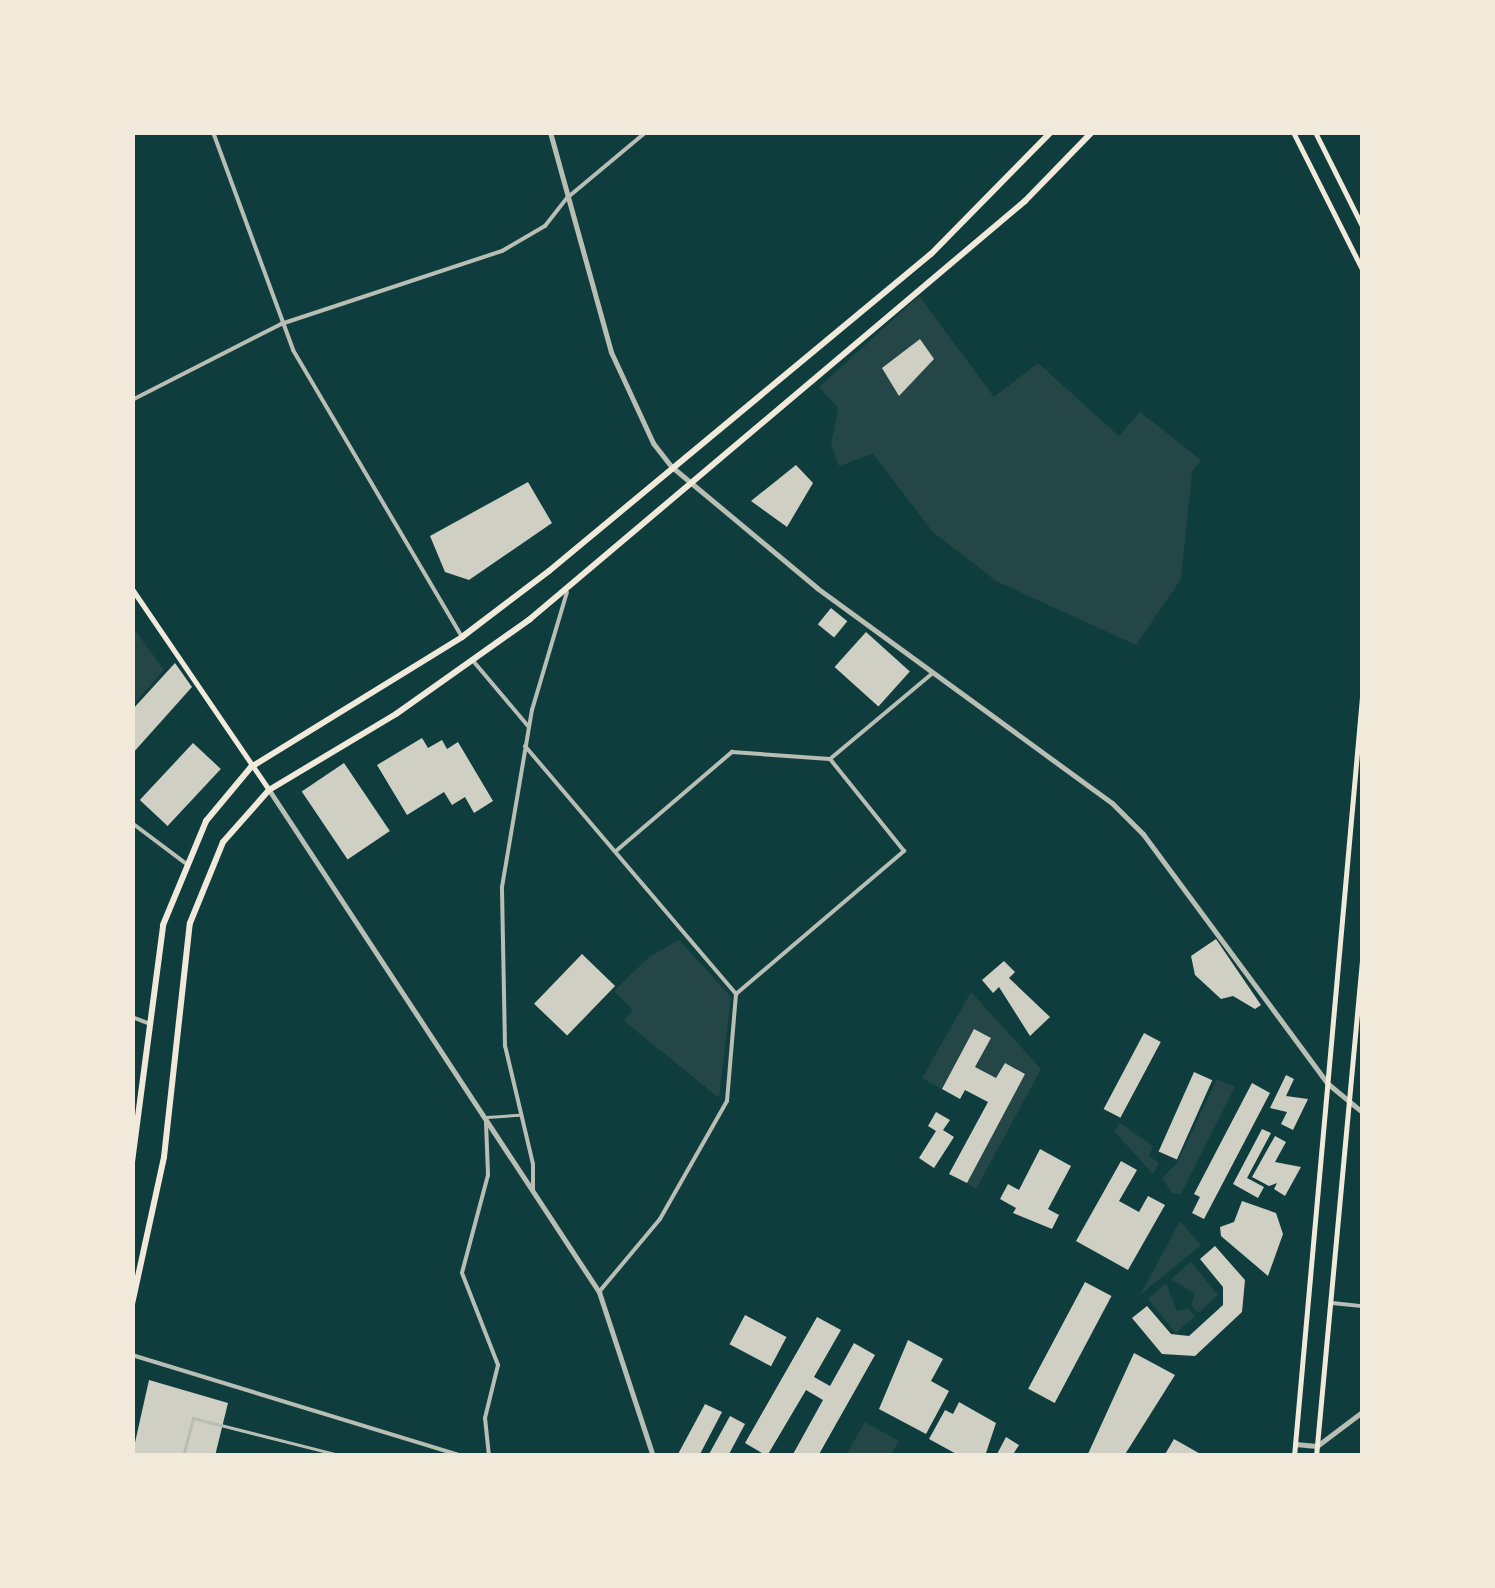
<!DOCTYPE html>
<style>
body{margin:0}
#map{position:relative;width:1495px;height:1588px;overflow:hidden;background:#0f3d3e;font-family:Merriweather,serif}
div>[style]{position:absolute}
.green>*{inset:0;background:#244646}
.building>*{inset:0;background:#cfcfc3;transform-origin:0 0}
.service>*{height:2.5px;margin:-1.25px;padding:0 1.25px;transform-origin:1.25px;border-radius:1.25px;background:#b8beb3}
.pedestrian>*{height:2.5px;margin:-1.25px;padding:0 1.25px;transform-origin:1.25px;border-radius:1.25px;background:#b8beb3}
.minor>*{height:4px;margin:-2px;padding:0 2px;transform-origin:2px;border-radius:2px;background:#b8beb3}
.tertiary>*{height:5px;margin:-2.5px;padding:0 2.5px;transform-origin:2.5px;border-radius:2.5px;background:#b8beb3}
.secondary>*{height:5px;margin:-2.5px;padding:0 2.5px;transform-origin:2.5px;border-radius:2.5px;background:#f1e9da}
.primary>*{height:6px;margin:-3px;padding:0 3px;transform-origin:3px;border-radius:3px;background:#f1e9da}
span{translate:-50% -50%;white-space:nowrap;text-align:center;line-height:1.15;-webkit-text-stroke:8px #f1e9da;paint-order:stroke}
.frame{position:absolute;inset:0;border:135px solid #f1e9da;pointer-events:none}
</style>
<div id="map">
<div class="green">
<i style="clip-path:polygon(919px 296px,994px 397px,1038px 363px,1119px 436px,1140px 412px,1201px 460px,1192px 472px,1181px 579px,1136px 645px,996px 581px,933px 532px,873px 454px,839px 466px,831px 445px,838px 408px,819px 387px)"></i>
<i style="clip-path:polygon(132px 626px,164px 670px,133px 705px,132px 705px)"></i>
<i style="clip-path:polygon(679px 940px,731px 997px,719px 1098px,624px 1021px,633px 1010px,614px 991px,649px 957px)"></i>
<i style="clip-path:polygon(971px 992px,1041px 1069px,976px 1189px,967px 1183px,1025px 1074px,1005px 1063px,996px 1078px,975px 1067px,990px 1039px,974px 1029px,942px 1089px,922px 1078px)"></i>
<i style="clip-path:polygon(1217px 1079px,1235px 1087px,1181px 1194px,1173px 1194px,1162px 1178px,1177px 1163px)"></i>
<i style="clip-path:polygon(1120px 1123px,1153px 1146px,1149px 1156px,1159px 1163px,1153px 1174px,1114px 1131px)"></i>
<i style="clip-path:polygon(1180px 1221px,1201px 1245px,1140px 1295px)"></i>
<i style="clip-path:polygon(1191px 1262px,1218px 1295px,1198px 1313px,1191px 1305px,1195px 1294px,1171px 1279px)"></i>
<i style="clip-path:polygon(1166px 1283px,1177px 1311px,1188px 1308px,1195px 1316px,1176px 1333px,1148px 1299px)"></i>
<i style="clip-path:polygon(865px 1422px,899px 1441px,890px 1455px,846px 1455px)"></i>
</div>
<div class="building">
<i style="clip-path:polygon(920px 339px,934px 359px,899px 396px,882px 368px)"></i>
<i style="clip-path:polygon(796px 465px,813px 483px,787px 527px,751px 501px)"></i>
<i style="clip-path:polygon(528px 482px,552px 523px,469px 580px,445px 572px,430px 536px)"></i>
<i style="left:831px;top:608px;width:21px;height:21px;rotate:39deg"></i>
<i style="left:866px;top:632px;width:59px;height:47px;rotate:42deg"></i>
<i style="clip-path:polygon(175px 663px,192px 687px,132px 754px,132px 710px)"></i>
<i style="clip-path:polygon(422px 738px,428px 748px,442px 740px,447px 749px,458px 742px,493px 801px,474px 813px,465px 797px,452px 805px,444px 792px,407px 815px,377px 765px)"></i>
<i style="left:193px;top:743px;width:38px;height:78px;rotate:43deg"></i>
<i style="left:344px;top:763px;width:82px;height:51px;rotate:56deg"></i>
<i style="clip-path:polygon(1216px 939px,1261px 1005px,1255px 1009px,1233px 996px,1221px 999px,1195px 975px,1191px 956px)"></i>
<i style="left:582px;top:954px;width:46px;height:69px;rotate:44deg"></i>
<i style="clip-path:polygon(1004px 961px,1015px 972px,1009px 978px,1050px 1017px,1030px 1036px,999px 987px,993px 993px,982px 980px)"></i>
<i style="clip-path:polygon(974px 1029px,991px 1038px,975px 1067px,996px 1078px,1005px 1063px,1025px 1074px,967px 1183px,949px 1174px,988px 1102px,965px 1090px,960px 1099px,942px 1089px)"></i>
<i style="left:1144px;top:1033px;width:19px;height:86px;rotate:28deg"></i>
<i style="left:1194px;top:1072px;width:20px;height:87px;rotate:24deg"></i>
<i style="clip-path:polygon(1286px 1075px,1294px 1079px,1286px 1096px,1308px 1099px,1293px 1130px,1281px 1124px,1287px 1112px,1270px 1108px)"></i>
<i style="clip-path:polygon(1252px 1083px,1270px 1093px,1204px 1219px,1192px 1213px,1200px 1197px,1194px 1194px)"></i>
<i style="clip-path:polygon(936px 1112px,950px 1120px,943px 1130px,954px 1137px,934px 1168px,919px 1158px,936px 1131px,928px 1126px)"></i>
<i style="clip-path:polygon(1262px 1129px,1271px 1133px,1247px 1178px,1264px 1187px,1258px 1198px,1233px 1184px)"></i>
<i style="clip-path:polygon(1275px 1136px,1286px 1142px,1275px 1162px,1301px 1167px,1285px 1196px,1274px 1189px,1277px 1183px,1269px 1186px,1252px 1177px)"></i>
<i style="clip-path:polygon(1040px 1149px,1071px 1166px,1048px 1209px,1059px 1215px,1052px 1229px,1013px 1213px,1016px 1208px,1000px 1199px,1008px 1184px,1019px 1190px)"></i>
<i style="clip-path:polygon(1121px 1161px,1137px 1170px,1119px 1201px,1139px 1212px,1148px 1196px,1165px 1205px,1128px 1270px,1076px 1241px)"></i>
<i style="clip-path:polygon(1242px 1201px,1276px 1213px,1283px 1234px,1268px 1276px,1221px 1236px,1220px 1227px,1234px 1222px)"></i>
<i style="clip-path:polygon(1215px 1246px,1245px 1280px,1242px 1312px,1195px 1356px,1162px 1354px,1132px 1318px,1147px 1306px,1171px 1334px,1189px 1336px,1223px 1305px,1223px 1287px,1200px 1259px)"></i>
<i style="left:1085px;top:1282px;width:30px;height:121px;rotate:28deg"></i>
<i style="left:745px;top:1315px;width:47px;height:33px;rotate:28deg"></i>
<i style="clip-path:polygon(817px 1317px,841px 1330px,814px 1377px,830px 1386px,854px 1343px,875px 1355px,818px 1456px,792px 1456px,823px 1400px,806px 1390px,767px 1456px,745px 1443px)"></i>
<i style="clip-path:polygon(908px 1340px,943px 1359px,931px 1381px,949px 1391px,926px 1434px,879px 1409px)"></i>
<i style="clip-path:polygon(1134px 1353px,1175px 1375px,1124px 1456px,1087px 1456px)"></i>
<i style="clip-path:polygon(149px 1380px,228px 1403px,215px 1456px,132px 1456px)"></i>
<i style="clip-path:polygon(959px 1402px,996px 1423px,985px 1456px,960px 1456px,929px 1439px,945px 1410px,953px 1414px)"></i>
<i style="clip-path:polygon(705px 1404px,722px 1412px,699px 1456px,677px 1456px)"></i>
<i style="clip-path:polygon(730px 1416px,745px 1424px,728px 1456px,708px 1456px)"></i>
<i style="clip-path:polygon(1006px 1437px,1019px 1445px,1012px 1456px,996px 1456px)"></i>
<i style="clip-path:polygon(1174px 1439px,1204px 1456px,1164px 1456px)"></i>
</div>
<div class="service">
<i style="left:487px;top:1117px;width:32px;rotate:-4deg"></i>
</div>
<div class="pedestrian">
<i style="left:183px;top:1456px;width:39px;rotate:-75deg"></i>
<i style="left:193px;top:1418px;width:155px;rotate:14.2deg"></i>
</div>
<div class="minor">
<i style="left:213px;top:132px;width:232px;rotate:69.8deg"></i>
<i style="left:293px;top:350px;width:333px;rotate:59.5deg"></i>
<i style="left:132px;top:400px;width:167px;rotate:-27deg"></i>
<i style="left:281px;top:324px;width:233px;rotate:-18.3deg"></i>
<i style="left:502px;top:251px;width:50px;rotate:-30.2deg"></i>
<i style="left:545px;top:226px;width:36px;rotate:-52deg"></i>
<i style="left:567px;top:198px;width:103px;rotate:-39.9deg"></i>
<i style="left:474px;top:662px;width:85px;rotate:49.8deg"></i>
<i style="left:525px;top:746px;width:326px;rotate:49.6deg"></i>
<i style="left:736px;top:994px;width:107px;rotate:94.8deg"></i>
<i style="left:727px;top:1101px;width:136px;rotate:119.6deg"></i>
<i style="left:660px;top:1219px;width:95px;rotate:129.9deg"></i>
<i style="left:132px;top:823px;width:66px;rotate:37deg"></i>
<i style="left:616px;top:851px;width:153px;rotate:-40.5deg"></i>
<i style="left:732px;top:752px;width:98px;rotate:4.1deg"></i>
<i style="left:830px;top:759px;width:134px;rotate:-39.9deg"></i>
<i style="left:736px;top:994px;width:221px;rotate:-40.4deg"></i>
<i style="left:904px;top:851px;width:118px;rotate:-128.8deg"></i>
<i style="left:132px;top:1017px;width:17px;rotate:21deg"></i>
<i style="left:486px;top:1122px;width:53px;rotate:87.8deg"></i>
<i style="left:488px;top:1175px;width:101px;rotate:104.9deg"></i>
<i style="left:462px;top:1273px;width:99px;rotate:68.6deg"></i>
<i style="left:498px;top:1365px;width:55px;rotate:103.8deg"></i>
<i style="left:485px;top:1418px;width:38px;rotate:84deg"></i>
<i style="left:533px;top:1191px;width:27px;rotate:-90deg"></i>
<i style="left:533px;top:1164px;width:121px;rotate:-103.3deg"></i>
<i style="left:505px;top:1046px;width:159px;rotate:-91.1deg"></i>
<i style="left:502px;top:887px;width:180px;rotate:-80.4deg"></i>
<i style="left:532px;top:710px;width:123px;rotate:-73.5deg"></i>
<i style="left:1332px;top:1303px;width:30px;rotate:6deg"></i>
<i style="left:132px;top:1355px;width:345px;rotate:17deg"></i>
</div>
<div class="tertiary">
<i style="left:550px;top:132px;width:228px;rotate:74.5deg"></i>
<i style="left:611px;top:352px;width:100px;rotate:65.2deg"></i>
<i style="left:653px;top:443px;width:31px;rotate:52deg"></i>
<i style="left:672px;top:467px;width:189px;rotate:39.8deg"></i>
<i style="left:817px;top:588px;width:365px;rotate:36.1deg"></i>
<i style="left:1112px;top:803px;width:44px;rotate:45deg"></i>
<i style="left:1143px;top:834px;width:310px;rotate:53.5deg"></i>
<i style="left:1327px;top:1083px;width:45px;rotate:39.6deg"></i>
<i style="left:269px;top:790px;width:601px;rotate:56.68deg"></i>
<i style="left:599px;top:1292px;width:173px;rotate:71.8deg"></i>
<i style="left:1295px;top:1444px;width:22px;rotate:5deg"></i>
<i style="left:1317px;top:1446px;width:56px;rotate:-37.1deg"></i>
</div>
<div class="secondary">
<i style="left:1293px;top:132px;width:153px;rotate:63.3deg"></i>
<i style="left:1315px;top:132px;width:105px;rotate:63.4deg"></i>
<i style="left:132px;top:589px;width:243px;rotate:55.7deg"></i>
<i style="left:1294px;top:1456px;width:762px;rotate:-84.88deg"></i>
<i style="left:1316px;top:1456px;width:498px;rotate:-84.7deg"></i>
</div>
<div class="primary">
<i style="left:132px;top:1162px;width:239px;rotate:-82.5deg"></i>
<i style="left:163px;top:925px;width:113px;rotate:-67.5deg"></i>
<i style="left:206px;top:821px;width:70px;rotate:-50.2deg"></i>
<i style="left:251px;top:767px;width:248px;rotate:-31.6deg"></i>
<i style="left:462px;top:637px;width:109px;rotate:-37.2deg"></i>
<i style="left:549px;top:571px;width:496px;rotate:-39.7deg"></i>
<i style="left:931px;top:254px;width:171px;rotate:-45.5deg"></i>
<i style="left:132px;top:1304px;width:150px;rotate:-77.7deg"></i>
<i style="left:164px;top:1157px;width:235px;rotate:-83.7deg"></i>
<i style="left:190px;top:923px;width:87px;rotate:-67.8deg"></i>
<i style="left:223px;top:842px;width:69px;rotate:-48.5deg"></i>
<i style="left:269px;top:790px;width:148px;rotate:-30.9deg"></i>
<i style="left:396px;top:714px;width:164px;rotate:-35.3deg"></i>
<i style="left:530px;top:619px;width:648px;rotate:-40.18deg"></i>
<i style="left:1025px;top:201px;width:96px;rotate:-45.8deg"></i>
</div>
<div class="frame"></div>
</div>
